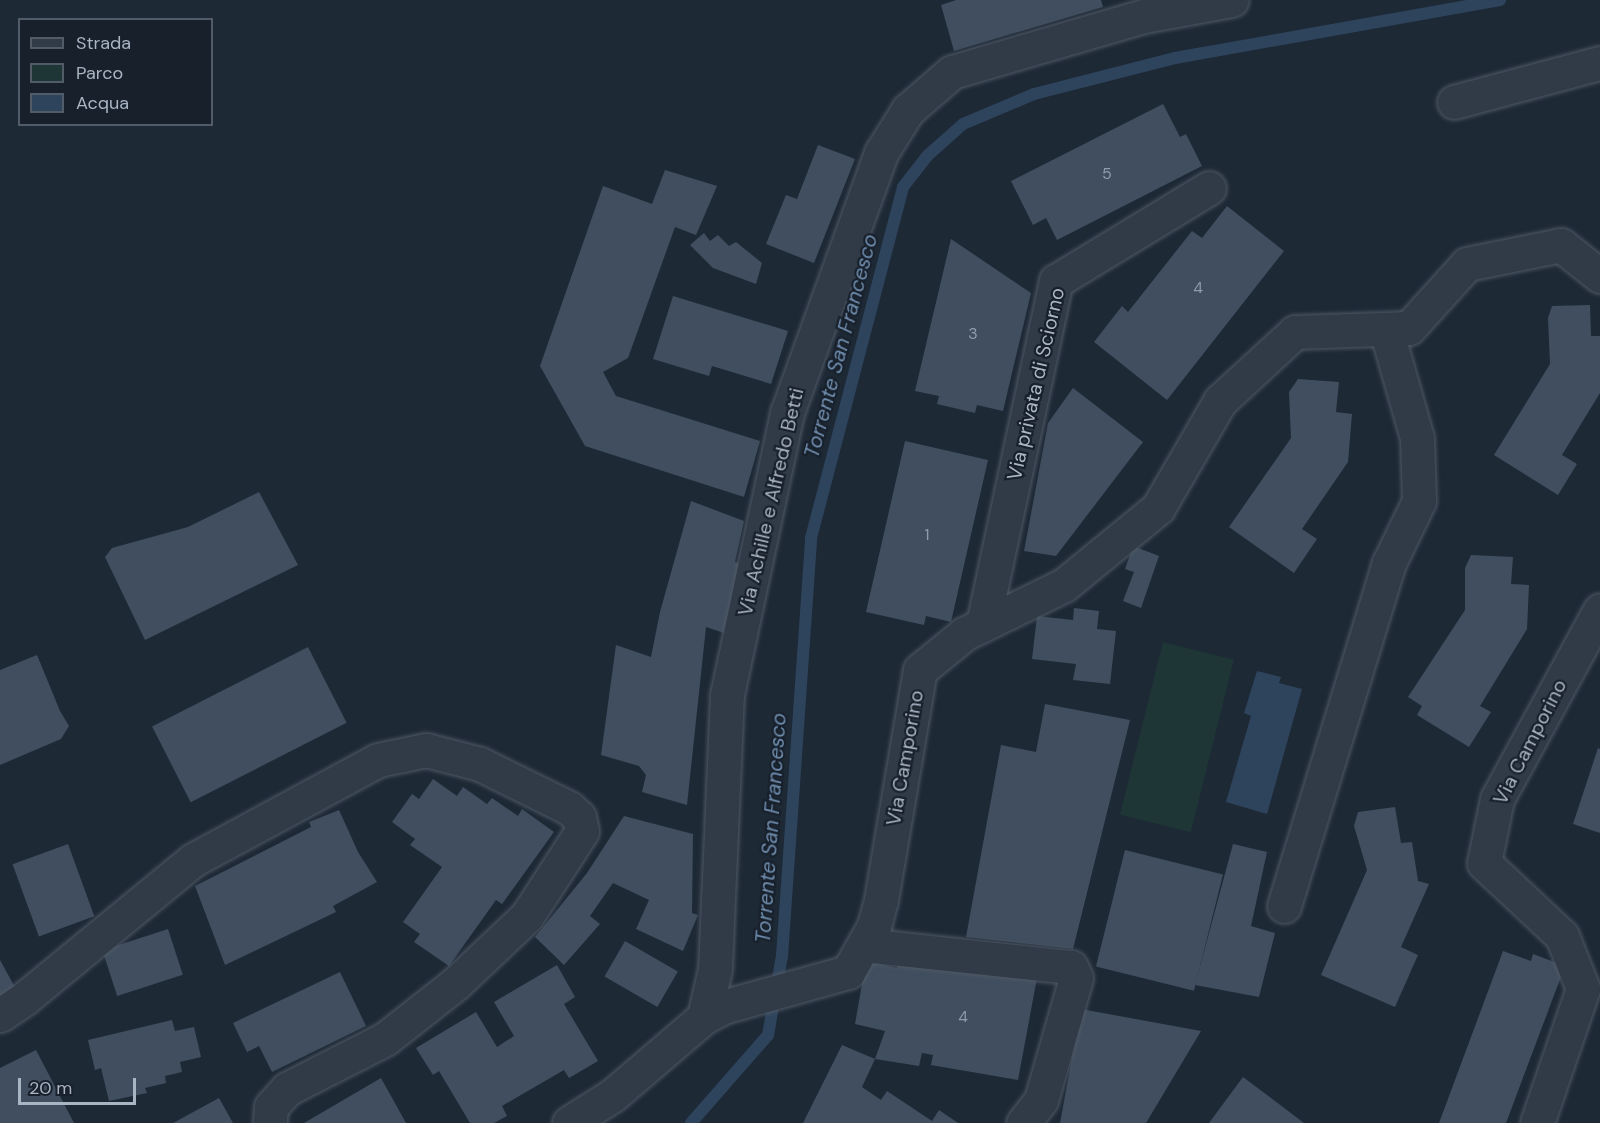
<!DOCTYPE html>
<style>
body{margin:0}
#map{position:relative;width:1600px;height:1123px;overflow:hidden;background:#1e2936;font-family:"DM Sans",sans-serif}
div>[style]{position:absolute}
.green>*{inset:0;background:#1f3637;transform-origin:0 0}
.water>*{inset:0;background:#2e445d}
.stream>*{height:12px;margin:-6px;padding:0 6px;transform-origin:6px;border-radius:6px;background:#2e445d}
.building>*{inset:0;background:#404e5f;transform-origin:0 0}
.roads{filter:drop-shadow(0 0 2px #4e5865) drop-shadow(0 0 2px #4e5865)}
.minor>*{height:33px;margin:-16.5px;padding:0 16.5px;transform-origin:16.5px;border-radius:16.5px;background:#313b47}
span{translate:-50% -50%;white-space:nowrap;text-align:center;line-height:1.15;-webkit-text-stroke:4.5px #17202b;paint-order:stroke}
.number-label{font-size:16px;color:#909bab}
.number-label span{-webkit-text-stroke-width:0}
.street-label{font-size:20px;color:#aab5c4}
.water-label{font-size:21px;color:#718eaf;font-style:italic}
.legend{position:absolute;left:18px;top:18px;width:195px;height:108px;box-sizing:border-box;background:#17202b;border:2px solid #525c68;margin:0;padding:8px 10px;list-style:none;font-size:18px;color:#aab5c4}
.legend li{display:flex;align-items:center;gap:12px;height:30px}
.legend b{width:30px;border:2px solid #525c68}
.scale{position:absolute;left:18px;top:1078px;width:118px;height:27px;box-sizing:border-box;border:3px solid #aab5c4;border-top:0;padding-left:8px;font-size:18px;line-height:21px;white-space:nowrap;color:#aab5c4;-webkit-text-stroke:4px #17202b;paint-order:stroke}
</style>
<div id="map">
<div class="green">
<i style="left:1163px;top:642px;width:73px;height:178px;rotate:14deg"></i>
</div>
<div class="water">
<i style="clip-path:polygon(1257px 671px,1281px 677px,1279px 683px,1302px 689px,1267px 814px,1226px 802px,1251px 716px,1244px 713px)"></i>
</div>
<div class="stream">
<i style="left:691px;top:1123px;width:117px;rotate:-48.8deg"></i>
<i style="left:768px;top:1035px;width:80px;rotate:-80deg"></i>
<i style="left:782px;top:956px;width:419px;rotate:-86deg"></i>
<i style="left:811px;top:538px;width:363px;rotate:-75.3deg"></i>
<i style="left:903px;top:187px;width:39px;rotate:-52deg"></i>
<i style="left:927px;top:156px;width:48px;rotate:-41.6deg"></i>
<i style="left:963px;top:124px;width:77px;rotate:-22.9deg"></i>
<i style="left:1034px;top:94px;width:146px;rotate:-14.3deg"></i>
<i style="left:1175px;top:58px;width:330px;rotate:-10.1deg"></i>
</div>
<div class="building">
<i style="clip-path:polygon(956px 0,1101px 0,1103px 7px,954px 51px,941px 5px)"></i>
<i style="clip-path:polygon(1163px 104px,1180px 137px,1186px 134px,1202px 166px,1057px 240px,1046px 218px,1033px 225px,1011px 181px)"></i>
<i style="clip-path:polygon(818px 145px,855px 159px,814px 263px,766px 244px,786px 195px,797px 199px)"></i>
<i style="clip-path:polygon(665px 170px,717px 186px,696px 235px,675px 227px,628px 358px,603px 372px,616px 396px,760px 441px,744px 497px,585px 446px,540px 366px,603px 186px,652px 204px)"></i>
<i style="clip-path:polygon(1227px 206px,1284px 251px,1167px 400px,1094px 342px,1122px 306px,1128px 312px,1192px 231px,1202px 238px)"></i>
<i style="clip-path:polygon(704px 233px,710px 241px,718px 235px,729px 246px,736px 242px,762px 263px,756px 284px,713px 268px,690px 245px)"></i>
<i style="clip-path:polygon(951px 239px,1031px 293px,1003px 411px,977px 405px,975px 413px,937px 404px,939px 396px,915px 391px)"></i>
<i style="clip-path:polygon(673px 296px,788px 331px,771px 384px,712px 366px,709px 376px,653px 359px)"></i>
<i style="clip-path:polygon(1590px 305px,1591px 336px,1600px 336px,1600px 393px,1562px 455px,1577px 464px,1558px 495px,1494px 455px,1550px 364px,1548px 318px,1552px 306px)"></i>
<i style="clip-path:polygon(1298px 379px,1339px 382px,1336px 412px,1352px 414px,1348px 462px,1302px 529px,1317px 539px,1294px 573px,1229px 527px,1291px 438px,1289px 392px)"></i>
<i style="clip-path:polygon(1073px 388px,1143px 442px,1056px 556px,1024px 551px,1048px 423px)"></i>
<i style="clip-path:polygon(905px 441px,988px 460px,951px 622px,926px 616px,924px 625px,866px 612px)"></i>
<i style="clip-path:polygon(259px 492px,298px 565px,145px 640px,105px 557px,112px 548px,188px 527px)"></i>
<i style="clip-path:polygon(691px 501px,744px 521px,735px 562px,739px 563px,724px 633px,706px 627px,687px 805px,642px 792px,646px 775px,639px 766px,601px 755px,616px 645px,651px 657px,660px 612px)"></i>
<i style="clip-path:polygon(1133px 546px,1159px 556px,1141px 608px,1123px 601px,1134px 572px,1125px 569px)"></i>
<i style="clip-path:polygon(1471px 555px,1513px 557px,1511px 584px,1529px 585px,1527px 629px,1480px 706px,1491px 712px,1469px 747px,1417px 715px,1422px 706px,1408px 697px,1465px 610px,1465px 568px)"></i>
<i style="clip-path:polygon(1074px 608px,1099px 611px,1097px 629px,1116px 631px,1110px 684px,1073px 680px,1076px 664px,1032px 659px,1037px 616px,1073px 620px)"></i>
<i style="left:308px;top:647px;width:85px;height:175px;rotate:63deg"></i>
<i style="clip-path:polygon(37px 655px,60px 711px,69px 726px,61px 739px,0 765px,0 670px)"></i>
<i style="clip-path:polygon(1045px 704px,1130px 720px,1073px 949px,966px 937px,1001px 745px,1036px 752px)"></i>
<i style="clip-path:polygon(1598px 748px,1600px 749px,1600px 833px,1573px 824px)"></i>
<i style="clip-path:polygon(433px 779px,457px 796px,463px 787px,487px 804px,492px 798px,518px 816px,522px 809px,554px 832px,502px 904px,496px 900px,449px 966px,414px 942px,420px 934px,403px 922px,442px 867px,410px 845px,415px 839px,392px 822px,412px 794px,419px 799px)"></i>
<i style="clip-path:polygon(1395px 807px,1401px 843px,1412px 842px,1418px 881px,1429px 884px,1401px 947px,1418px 955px,1395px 1007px,1321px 975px,1367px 870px,1354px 826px,1358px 812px)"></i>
<i style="clip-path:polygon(339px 810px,358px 852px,377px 882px,333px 906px,336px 912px,225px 965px,195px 886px,311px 827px,309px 822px)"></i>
<i style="clip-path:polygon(624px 816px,693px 834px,692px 913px,698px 915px,683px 951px,636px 929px,649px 900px,613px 883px,590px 916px,600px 924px,564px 965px,535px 937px,587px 873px)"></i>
<i style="left:68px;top:844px;width:77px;height:59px;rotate:70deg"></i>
<i style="clip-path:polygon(1233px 844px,1267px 852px,1251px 926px,1275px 933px,1259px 997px,1195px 985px)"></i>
<i style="left:1125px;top:850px;width:101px;height:120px;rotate:14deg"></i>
<i style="left:168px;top:929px;width:48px;height:69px;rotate:72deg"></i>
<i style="left:625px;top:941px;width:61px;height:41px;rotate:30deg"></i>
<i style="clip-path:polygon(1503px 951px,1531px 961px,1533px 954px,1565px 966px,1506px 1123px,1439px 1123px)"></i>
<i style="clip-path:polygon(0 960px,18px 993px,0 1001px)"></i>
<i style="clip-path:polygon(866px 961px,897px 968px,898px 963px,1037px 978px,1018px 1080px,931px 1065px,933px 1055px,922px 1053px,919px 1066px,875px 1059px,885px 1031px,855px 1024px)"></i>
<i style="clip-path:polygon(557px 965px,575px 997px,564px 1004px,598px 1061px,569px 1078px,564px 1070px,502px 1106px,507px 1116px,494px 1123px,470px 1123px,439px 1071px,433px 1075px,416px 1048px,476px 1012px,497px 1047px,514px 1036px,494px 1002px)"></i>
<i style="clip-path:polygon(340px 972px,366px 1026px,272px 1072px,259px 1046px,247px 1052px,233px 1023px)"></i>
<i style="clip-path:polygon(1081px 1009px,1201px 1031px,1146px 1123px,1060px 1123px)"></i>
<i style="clip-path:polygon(172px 1020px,175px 1031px,194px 1027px,201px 1057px,180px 1062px,182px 1072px,165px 1076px,166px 1083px,145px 1088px,147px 1093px,109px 1101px,101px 1068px,95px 1070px,88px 1040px)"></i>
<i style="clip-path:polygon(842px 1045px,875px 1059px,862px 1087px,881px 1100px,887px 1091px,932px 1121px,939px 1110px,958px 1123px,803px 1123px)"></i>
<i style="clip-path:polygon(36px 1050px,74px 1123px,0 1123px,0 1068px)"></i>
<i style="clip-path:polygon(1243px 1077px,1304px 1123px,1209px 1123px)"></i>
<i style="clip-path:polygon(381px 1078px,406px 1123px,304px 1123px)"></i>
<i style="clip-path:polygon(219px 1098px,233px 1123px,173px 1123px)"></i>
</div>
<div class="roads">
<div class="minor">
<i style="left:1454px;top:102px;width:151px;rotate:-15deg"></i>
<i style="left:983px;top:624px;width:351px;rotate:-78deg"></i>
<i style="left:1056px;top:281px;width:179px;rotate:-31.3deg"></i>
<i style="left:1284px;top:906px;width:357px;rotate:-73deg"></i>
<i style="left:1388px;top:565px;width:71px;rotate:-64.2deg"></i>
<i style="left:1419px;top:501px;width:63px;rotate:-91.8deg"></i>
<i style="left:1417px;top:438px;width:113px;rotate:-105.9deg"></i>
<i style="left:864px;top:945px;width:208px;rotate:6.1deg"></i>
<i style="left:1071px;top:967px;width:12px;rotate:66deg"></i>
<i style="left:1076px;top:978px;width:127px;rotate:106deg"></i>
<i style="left:1041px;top:1100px;width:29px;rotate:128deg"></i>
<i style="left:0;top:1015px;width:30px;rotate:-34deg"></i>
<i style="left:25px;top:998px;width:217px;rotate:-39.4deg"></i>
<i style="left:193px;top:860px;width:210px;rotate:-28.4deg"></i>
<i style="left:378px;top:760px;width:49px;rotate:-11.8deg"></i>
<i style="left:426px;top:750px;width:56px;rotate:14.5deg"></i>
<i style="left:480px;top:764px;width:99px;rotate:26.3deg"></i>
<i style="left:569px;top:808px;width:13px;rotate:42deg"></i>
<i style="left:579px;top:817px;width:14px;rotate:78deg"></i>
<i style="left:582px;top:831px;width:101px;rotate:122.9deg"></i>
<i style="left:527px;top:916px;width:99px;rotate:136.6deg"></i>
<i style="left:455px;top:984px;width:89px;rotate:141.8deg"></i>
<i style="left:385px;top:1039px;width:110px;rotate:153deg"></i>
<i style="left:287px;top:1089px;width:24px;rotate:132deg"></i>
<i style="left:271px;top:1107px;width:16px;rotate:94deg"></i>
<i style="left:704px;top:1017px;width:25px;rotate:-27deg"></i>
<i style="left:726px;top:1006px;width:127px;rotate:-15.6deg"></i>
<i style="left:848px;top:972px;width:53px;rotate:-60.5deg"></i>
<i style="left:874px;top:926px;width:27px;rotate:-75deg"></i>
<i style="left:881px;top:900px;width:233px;rotate:-80.4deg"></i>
<i style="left:920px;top:670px;width:57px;rotate:-39.3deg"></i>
<i style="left:964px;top:634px;width:111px;rotate:-26.1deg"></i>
<i style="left:1064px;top:585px;width:122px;rotate:-39.3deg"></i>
<i style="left:1158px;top:508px;width:124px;rotate:-59.9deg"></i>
<i style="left:1220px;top:401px;width:102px;rotate:-42.6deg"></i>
<i style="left:1295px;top:332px;width:114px;rotate:-2deg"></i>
<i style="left:1409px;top:328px;width:86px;rotate:-47.8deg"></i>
<i style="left:1467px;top:264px;width:96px;rotate:-11.4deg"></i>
<i style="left:1561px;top:245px;width:50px;rotate:38.5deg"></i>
<i style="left:569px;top:1123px;width:52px;rotate:-32.5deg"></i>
<i style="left:613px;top:1095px;width:120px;rotate:-40.6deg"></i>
<i style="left:704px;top:1017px;width:49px;rotate:-77.1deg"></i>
<i style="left:715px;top:969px;width:274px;rotate:-87.5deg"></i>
<i style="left:727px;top:695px;width:288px;rotate:-78deg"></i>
<i style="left:787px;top:413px;width:276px;rotate:-70.1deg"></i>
<i style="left:881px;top:153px;width:51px;rotate:-57.9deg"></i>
<i style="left:908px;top:110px;width:58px;rotate:-40.8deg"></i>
<i style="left:952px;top:72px;width:200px;rotate:-16.3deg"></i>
<i style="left:1144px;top:16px;width:89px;rotate:-10.3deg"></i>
<i style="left:1537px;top:1123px;width:142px;rotate:-71.1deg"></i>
<i style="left:1583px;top:989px;width:57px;rotate:-111.6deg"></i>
<i style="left:1562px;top:936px;width:107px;rotate:-136.9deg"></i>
<i style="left:1484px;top:863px;width:65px;rotate:-78.5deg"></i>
<i style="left:1497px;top:799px;width:215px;rotate:-61.4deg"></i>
</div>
</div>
<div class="number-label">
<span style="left:1107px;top:174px">5</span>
<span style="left:1198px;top:288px">4</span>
<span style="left:973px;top:334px">3</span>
<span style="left:927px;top:535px">1</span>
<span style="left:963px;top:1017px">4</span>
</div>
<div class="street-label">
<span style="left:1036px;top:384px;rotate:-77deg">Via privata di Sciorno</span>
<span style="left:771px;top:502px;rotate:-77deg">Via Achille e Alfredo Betti</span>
<span style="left:1530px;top:742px;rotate:-63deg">Via Camporino</span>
<span style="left:905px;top:758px;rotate:-80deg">Via Camporino</span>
</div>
<div class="water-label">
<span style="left:841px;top:346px;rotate:-75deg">Torrente San Francesco</span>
<span style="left:771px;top:828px;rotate:-86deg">Torrente San Francesco</span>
</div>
<ul class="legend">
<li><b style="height:8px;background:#313b47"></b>Strada</li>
<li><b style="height:16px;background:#1f3637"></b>Parco</li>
<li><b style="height:16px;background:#2e445d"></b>Acqua</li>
</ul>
<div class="scale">20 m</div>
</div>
